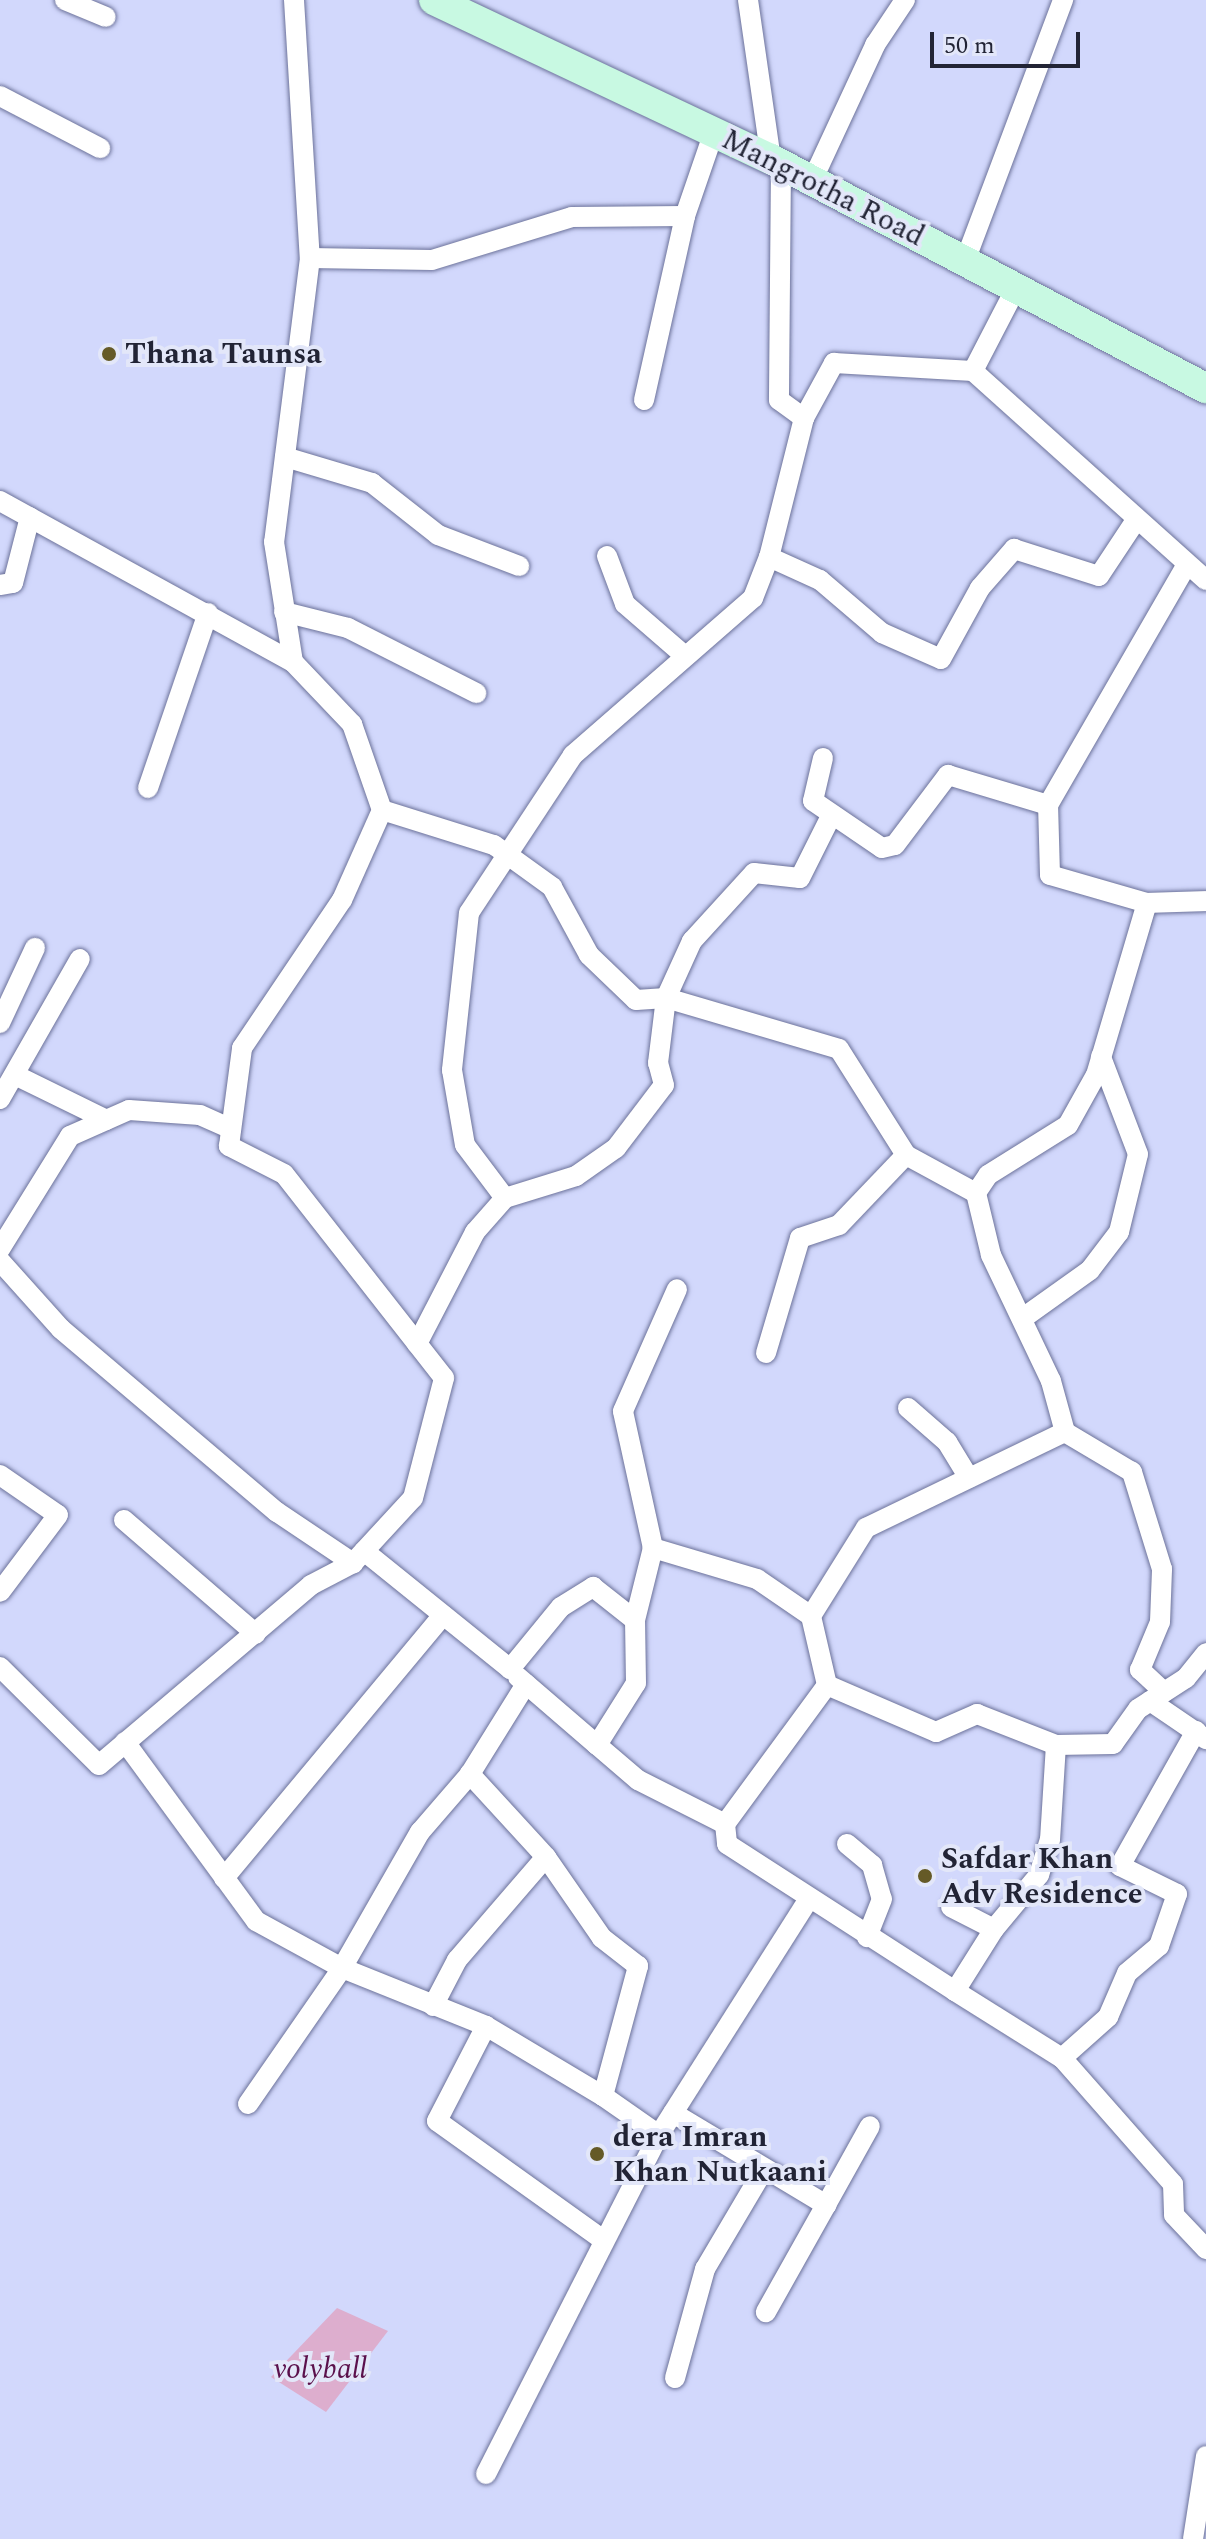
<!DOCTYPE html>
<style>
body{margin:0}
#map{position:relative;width:1206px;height:2539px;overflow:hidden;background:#d2d8fc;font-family:Spectral,serif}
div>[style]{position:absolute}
.green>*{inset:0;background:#ddaece}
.roads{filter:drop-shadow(0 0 2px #6c729a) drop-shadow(0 0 2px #6c729a)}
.street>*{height:20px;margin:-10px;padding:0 10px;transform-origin:10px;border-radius:10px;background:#fff}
.secondary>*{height:30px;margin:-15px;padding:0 15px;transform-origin:15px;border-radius:15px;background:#c8f9e2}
.dots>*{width:22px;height:22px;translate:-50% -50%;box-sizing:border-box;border:4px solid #e3e7f9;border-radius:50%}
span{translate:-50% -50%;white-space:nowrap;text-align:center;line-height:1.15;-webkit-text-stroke:8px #e3e7f9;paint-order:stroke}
.street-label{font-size:30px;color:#222435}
.poi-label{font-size:30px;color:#222435;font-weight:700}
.left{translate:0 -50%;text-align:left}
.park-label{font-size:30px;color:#5b114c;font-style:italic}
.scale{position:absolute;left:930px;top:32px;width:150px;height:36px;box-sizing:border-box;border:4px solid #222435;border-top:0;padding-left:10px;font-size:24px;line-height:28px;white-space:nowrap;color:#222435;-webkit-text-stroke:6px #e3e7f9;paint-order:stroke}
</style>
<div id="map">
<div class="green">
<i style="clip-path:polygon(337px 2308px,388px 2331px,326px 2412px,271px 2377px)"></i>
</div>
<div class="roads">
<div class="street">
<i style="left:65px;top:0;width:44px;rotate:22.5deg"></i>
<i style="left:294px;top:0;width:258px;rotate:86.5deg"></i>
<i style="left:310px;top:258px;width:286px;rotate:97.2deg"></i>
<i style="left:274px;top:542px;width:121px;rotate:81deg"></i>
<i style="left:293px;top:662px;width:86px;rotate:46.4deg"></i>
<i style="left:352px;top:724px;width:91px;rotate:70.8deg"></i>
<i style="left:382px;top:810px;width:117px;rotate:17.4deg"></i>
<i style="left:494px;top:845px;width:72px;rotate:35.9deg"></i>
<i style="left:552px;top:887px;width:77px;rotate:61.4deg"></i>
<i style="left:589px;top:955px;width:65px;rotate:43.8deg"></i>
<i style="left:636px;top:1000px;width:30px;rotate:-4deg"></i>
<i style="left:666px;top:998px;width:180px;rotate:16.4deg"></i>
<i style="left:839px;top:1049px;width:125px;rotate:57.7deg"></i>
<i style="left:906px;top:1155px;width:80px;rotate:28.5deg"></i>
<i style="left:748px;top:0;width:161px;rotate:81.8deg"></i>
<i style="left:0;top:96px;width:113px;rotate:27.5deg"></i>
<i style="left:781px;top:165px;width:235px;rotate:90.5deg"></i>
<i style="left:779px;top:400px;width:31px;rotate:36deg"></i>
<i style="left:804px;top:418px;width:63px;rotate:-61.4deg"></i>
<i style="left:834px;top:363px;width:139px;rotate:3.3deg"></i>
<i style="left:973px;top:371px;width:93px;rotate:-62.6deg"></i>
<i style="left:812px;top:181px;width:150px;rotate:-65.1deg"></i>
<i style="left:875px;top:45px;width:54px;rotate:-56.3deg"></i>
<i style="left:310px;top:258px;width:122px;rotate:0.9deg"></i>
<i style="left:432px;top:260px;width:146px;rotate:-17.1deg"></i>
<i style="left:572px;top:217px;width:113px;rotate:-0.5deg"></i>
<i style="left:685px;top:216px;width:89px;rotate:-71deg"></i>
<i style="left:965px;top:261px;width:279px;rotate:-69.4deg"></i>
<i style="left:973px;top:371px;width:313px;rotate:41.9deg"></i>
<i style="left:644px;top:400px;width:189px;rotate:-77.4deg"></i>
<i style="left:804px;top:418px;width:143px;rotate:104.1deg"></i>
<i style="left:769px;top:557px;width:56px;rotate:24.3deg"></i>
<i style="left:820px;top:580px;width:82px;rotate:40.5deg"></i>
<i style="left:882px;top:633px;width:64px;rotate:23.8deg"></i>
<i style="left:941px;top:659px;width:81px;rotate:-61.2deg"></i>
<i style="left:980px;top:588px;width:52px;rotate:-48.9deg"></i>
<i style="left:1014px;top:549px;width:89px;rotate:17.6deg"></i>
<i style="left:1099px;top:576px;width:67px;rotate:-56.5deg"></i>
<i style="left:285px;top:457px;width:91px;rotate:16.6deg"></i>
<i style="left:372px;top:483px;width:84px;rotate:38.2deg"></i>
<i style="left:438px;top:535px;width:87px;rotate:20.9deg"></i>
<i style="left:0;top:501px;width:334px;rotate:28.8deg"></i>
<i style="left:607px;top:556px;width:51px;rotate:69.4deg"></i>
<i style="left:625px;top:604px;width:79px;rotate:40.9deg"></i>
<i style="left:769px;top:557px;width:44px;rotate:111.3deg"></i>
<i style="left:753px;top:598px;width:239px;rotate:138.9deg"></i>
<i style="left:573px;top:755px;width:189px;rotate:123.4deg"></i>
<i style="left:469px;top:913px;width:158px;rotate:96.2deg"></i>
<i style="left:452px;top:1070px;width:76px;rotate:80.2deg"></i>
<i style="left:465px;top:1145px;width:66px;rotate:53deg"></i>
<i style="left:505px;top:1198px;width:74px;rotate:-17.2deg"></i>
<i style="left:576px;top:1176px;width:49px;rotate:-35deg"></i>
<i style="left:616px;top:1148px;width:79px;rotate:-52.7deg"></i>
<i style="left:664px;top:1085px;width:23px;rotate:-105deg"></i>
<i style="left:658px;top:1063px;width:65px;rotate:-83deg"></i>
<i style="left:666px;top:998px;width:63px;rotate:-65.5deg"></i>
<i style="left:692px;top:941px;width:92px;rotate:-47.6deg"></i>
<i style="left:754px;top:873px;width:46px;rotate:6.2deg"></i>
<i style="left:800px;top:878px;width:69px;rotate:-63.4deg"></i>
<i style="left:0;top:585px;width:13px;rotate:-9deg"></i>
<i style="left:13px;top:583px;width:68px;rotate:-75.6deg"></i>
<i style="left:284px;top:612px;width:66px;rotate:14deg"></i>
<i style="left:348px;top:628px;width:144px;rotate:26.9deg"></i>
<i style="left:823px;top:758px;width:44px;rotate:103.1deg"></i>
<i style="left:813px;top:801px;width:83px;rotate:34.3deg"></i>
<i style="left:882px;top:848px;width:13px;rotate:-13deg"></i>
<i style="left:895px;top:845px;width:88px;rotate:-52.9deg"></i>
<i style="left:948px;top:775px;width:104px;rotate:16.7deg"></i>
<i style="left:148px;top:788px;width:185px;rotate:-71.1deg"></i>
<i style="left:1147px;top:903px;width:101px;rotate:-163.9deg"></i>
<i style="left:1050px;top:875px;width:70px;rotate:-91.6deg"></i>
<i style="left:1048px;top:805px;width:276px;rotate:-60deg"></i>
<i style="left:0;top:1023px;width:83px;rotate:-65deg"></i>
<i style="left:15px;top:1075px;width:102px;rotate:26.1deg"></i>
<i style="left:0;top:1099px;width:161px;rotate:-60.3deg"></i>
<i style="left:0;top:1249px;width:133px;rotate:-58.2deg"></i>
<i style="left:70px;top:1136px;width:64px;rotate:-23.8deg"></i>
<i style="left:129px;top:1110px;width:71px;rotate:4deg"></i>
<i style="left:200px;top:1115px;width:34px;rotate:24deg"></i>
<i style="left:0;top:1261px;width:91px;rotate:48.1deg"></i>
<i style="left:61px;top:1329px;width:283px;rotate:40.3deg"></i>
<i style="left:277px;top:1512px;width:92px;rotate:33.9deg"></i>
<i style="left:353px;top:1563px;width:88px;rotate:-47.3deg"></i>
<i style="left:413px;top:1498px;width:124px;rotate:-75.5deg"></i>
<i style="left:444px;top:1378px;width:259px;rotate:-128.1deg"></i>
<i style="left:284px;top:1174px;width:62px;rotate:-153deg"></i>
<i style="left:229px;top:1146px;width:99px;rotate:-82.4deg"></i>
<i style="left:242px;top:1048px;width:179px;rotate:-56deg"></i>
<i style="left:342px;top:900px;width:98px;rotate:-66deg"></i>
<i style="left:1023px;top:1318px;width:82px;rotate:-35.6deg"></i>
<i style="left:1090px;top:1270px;width:48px;rotate:-52.7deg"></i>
<i style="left:1119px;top:1232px;width:80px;rotate:-76.3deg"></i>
<i style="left:1138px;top:1154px;width:104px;rotate:-110.9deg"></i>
<i style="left:417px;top:1344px;width:126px;rotate:-62.6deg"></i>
<i style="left:475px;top:1232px;width:45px;rotate:-48.6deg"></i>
<i style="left:766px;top:1353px;width:120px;rotate:-73.5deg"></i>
<i style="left:800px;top:1238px;width:41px;rotate:-18.4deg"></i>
<i style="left:839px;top:1225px;width:97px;rotate:-46.3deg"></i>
<i style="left:908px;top:1408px;width:52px;rotate:41.1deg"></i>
<i style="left:947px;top:1442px;width:42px;rotate:58.6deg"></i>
<i style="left:0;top:1475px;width:70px;rotate:34.6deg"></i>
<i style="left:58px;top:1515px;width:96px;rotate:127deg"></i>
<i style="left:124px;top:1520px;width:174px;rotate:40.8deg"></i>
<i style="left:364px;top:1551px;width:188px;rotate:38.9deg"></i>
<i style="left:510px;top:1669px;width:80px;rotate:-50.6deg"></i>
<i style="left:561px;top:1607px;width:38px;rotate:-32deg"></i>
<i style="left:593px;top:1587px;width:53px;rotate:38.2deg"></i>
<i style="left:635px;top:1620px;width:74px;rotate:-76deg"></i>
<i style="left:653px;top:1548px;width:140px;rotate:-102.4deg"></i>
<i style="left:623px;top:1411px;width:133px;rotate:-66.1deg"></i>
<i style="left:811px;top:1616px;width:104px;rotate:-58deg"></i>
<i style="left:866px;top:1528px;width:221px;rotate:-25.8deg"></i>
<i style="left:0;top:1667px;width:139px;rotate:44.7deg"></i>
<i style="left:99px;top:1765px;width:278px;rotate:-40.3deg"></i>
<i style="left:311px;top:1585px;width:47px;rotate:-27.6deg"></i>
<i style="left:518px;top:1677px;width:104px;rotate:40.7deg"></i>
<i style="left:597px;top:1745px;width:73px;rotate:-57.8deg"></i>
<i style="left:636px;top:1683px;width:63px;rotate:-90.9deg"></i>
<i style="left:827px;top:1685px;width:119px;rotate:23.3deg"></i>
<i style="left:936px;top:1732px;width:45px;rotate:-23.7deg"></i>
<i style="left:977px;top:1714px;width:85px;rotate:21.4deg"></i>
<i style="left:1164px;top:1692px;width:33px;rotate:-137deg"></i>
<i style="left:1140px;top:1670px;width:52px;rotate:-67.4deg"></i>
<i style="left:1160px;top:1622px;width:53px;rotate:-87.8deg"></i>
<i style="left:1162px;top:1569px;width:102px;rotate:-107.2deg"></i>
<i style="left:1132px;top:1472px;width:78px;rotate:-149.2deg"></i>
<i style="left:1065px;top:1432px;width:53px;rotate:-105.4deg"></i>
<i style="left:1051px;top:1381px;width:140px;rotate:-115.5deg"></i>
<i style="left:991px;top:1255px;width:64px;rotate:-103.6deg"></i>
<i style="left:976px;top:1193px;width:22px;rotate:-56deg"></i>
<i style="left:988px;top:1175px;width:94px;rotate:-32deg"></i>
<i style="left:1068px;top:1125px;width:57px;rotate:-60.8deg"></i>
<i style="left:1096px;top:1075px;width:179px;rotate:-73.5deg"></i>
<i style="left:1147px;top:903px;width:59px;rotate:-1.9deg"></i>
<i style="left:1150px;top:1701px;width:68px;rotate:34.2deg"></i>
<i style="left:125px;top:1742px;width:222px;rotate:53.8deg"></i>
<i style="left:256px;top:1921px;width:98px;rotate:28.7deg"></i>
<i style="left:342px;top:1968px;width:157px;rotate:-60.2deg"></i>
<i style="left:420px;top:1832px;width:77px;rotate:-49.2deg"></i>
<i style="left:470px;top:1774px;width:106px;rotate:-58.1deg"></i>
<i style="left:597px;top:1745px;width:54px;rotate:40.5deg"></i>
<i style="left:638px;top:1780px;width:97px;rotate:26.8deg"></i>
<i style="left:725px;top:1824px;width:172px;rotate:-53.7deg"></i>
<i style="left:827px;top:1685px;width:71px;rotate:-103.1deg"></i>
<i style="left:811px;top:1616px;width:65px;rotate:-145.6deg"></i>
<i style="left:757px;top:1579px;width:109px;rotate:-163.4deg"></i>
<i style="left:725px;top:1824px;width:20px;rotate:84deg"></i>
<i style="left:727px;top:1844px;width:271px;rotate:32.8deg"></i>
<i style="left:955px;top:1991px;width:73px;rotate:-57.8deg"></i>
<i style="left:847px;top:1844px;width:33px;rotate:40deg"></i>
<i style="left:872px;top:1865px;width:35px;rotate:74deg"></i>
<i style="left:882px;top:1899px;width:41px;rotate:111.5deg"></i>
<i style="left:224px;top:1878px;width:342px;rotate:-50.2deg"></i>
<i style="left:951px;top:1907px;width:48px;rotate:27.1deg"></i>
<i style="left:994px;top:1929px;width:70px;rotate:-50.2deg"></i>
<i style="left:1039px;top:1875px;width:37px;rotate:-73deg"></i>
<i style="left:1050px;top:1840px;width:95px;rotate:-86.4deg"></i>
<i style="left:1056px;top:1745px;width:57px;rotate:-1deg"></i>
<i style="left:1113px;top:1744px;width:43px;rotate:-54.5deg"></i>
<i style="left:1138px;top:1709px;width:57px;rotate:-32.9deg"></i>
<i style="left:1186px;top:1678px;width:32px;rotate:-51deg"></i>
<i style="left:955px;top:1991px;width:126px;rotate:32.1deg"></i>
<i style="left:1062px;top:2058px;width:168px;rotate:48.6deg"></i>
<i style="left:1173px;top:2184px;width:31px;rotate:88deg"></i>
<i style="left:1174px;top:2215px;width:47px;rotate:46.7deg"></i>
<i style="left:433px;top:2006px;width:52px;rotate:-62.4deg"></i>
<i style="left:457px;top:1960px;width:136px;rotate:-49.2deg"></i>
<i style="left:486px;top:2026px;width:107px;rotate:117.3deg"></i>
<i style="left:437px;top:2121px;width:203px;rotate:35.6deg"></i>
<i style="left:1062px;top:2058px;width:62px;rotate:-41.7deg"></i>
<i style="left:1108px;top:2017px;width:48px;rotate:-66.6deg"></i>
<i style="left:1127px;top:1973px;width:42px;rotate:-40.2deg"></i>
<i style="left:1159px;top:1946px;width:55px;rotate:-70.9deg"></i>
<i style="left:1177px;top:1894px;width:64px;rotate:-153.8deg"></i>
<i style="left:1120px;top:1866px;width:155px;rotate:-60.6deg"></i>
<i style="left:603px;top:2096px;width:68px;rotate:34.9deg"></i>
<i style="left:248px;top:2104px;width:165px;rotate:-55.3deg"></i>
<i style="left:342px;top:1968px;width:155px;rotate:21.9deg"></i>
<i style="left:486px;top:2026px;width:136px;rotate:30.9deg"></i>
<i style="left:603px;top:2096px;width:135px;rotate:-74.9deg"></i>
<i style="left:638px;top:1966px;width:46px;rotate:-142.1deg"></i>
<i style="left:602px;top:1938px;width:98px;rotate:-124.7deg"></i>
<i style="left:546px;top:1857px;width:113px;rotate:-132.5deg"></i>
<i style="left:673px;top:2113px;width:179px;rotate:31deg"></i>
<i style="left:826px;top:2205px;width:123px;rotate:119.3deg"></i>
<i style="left:826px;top:2205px;width:90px;rotate:-60.9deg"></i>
<i style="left:675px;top:2378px;width:113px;rotate:-74.6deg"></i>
<i style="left:705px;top:2269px;width:114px;rotate:-59.4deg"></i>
<i style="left:486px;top:2474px;width:381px;rotate:-63deg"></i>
<i style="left:659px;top:2135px;width:278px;rotate:-57.6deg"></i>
<i style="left:1193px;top:2539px;width:84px;rotate:-81.1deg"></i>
</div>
<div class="secondary">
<i style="left:434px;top:0;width:373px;rotate:25.3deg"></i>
<i style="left:771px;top:159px;width:492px;rotate:27.8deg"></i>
</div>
</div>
<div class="dots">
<i style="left:109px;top:354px;background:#655a27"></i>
<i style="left:925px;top:1876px;background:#655a27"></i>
<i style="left:597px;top:2154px;background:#655a27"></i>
</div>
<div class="street-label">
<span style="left:823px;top:188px;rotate:27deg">Mangrotha Road</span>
</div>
<div class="poi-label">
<span class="left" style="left:125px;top:354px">Thana Taunsa</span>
<span class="left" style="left:941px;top:1876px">Safdar Khan<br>Adv Residence</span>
<span class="left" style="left:613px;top:2154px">dera Imran<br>Khan Nutkaani</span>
</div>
<div class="park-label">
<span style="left:320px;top:2369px">volyball</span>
</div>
<div class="scale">50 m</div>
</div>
